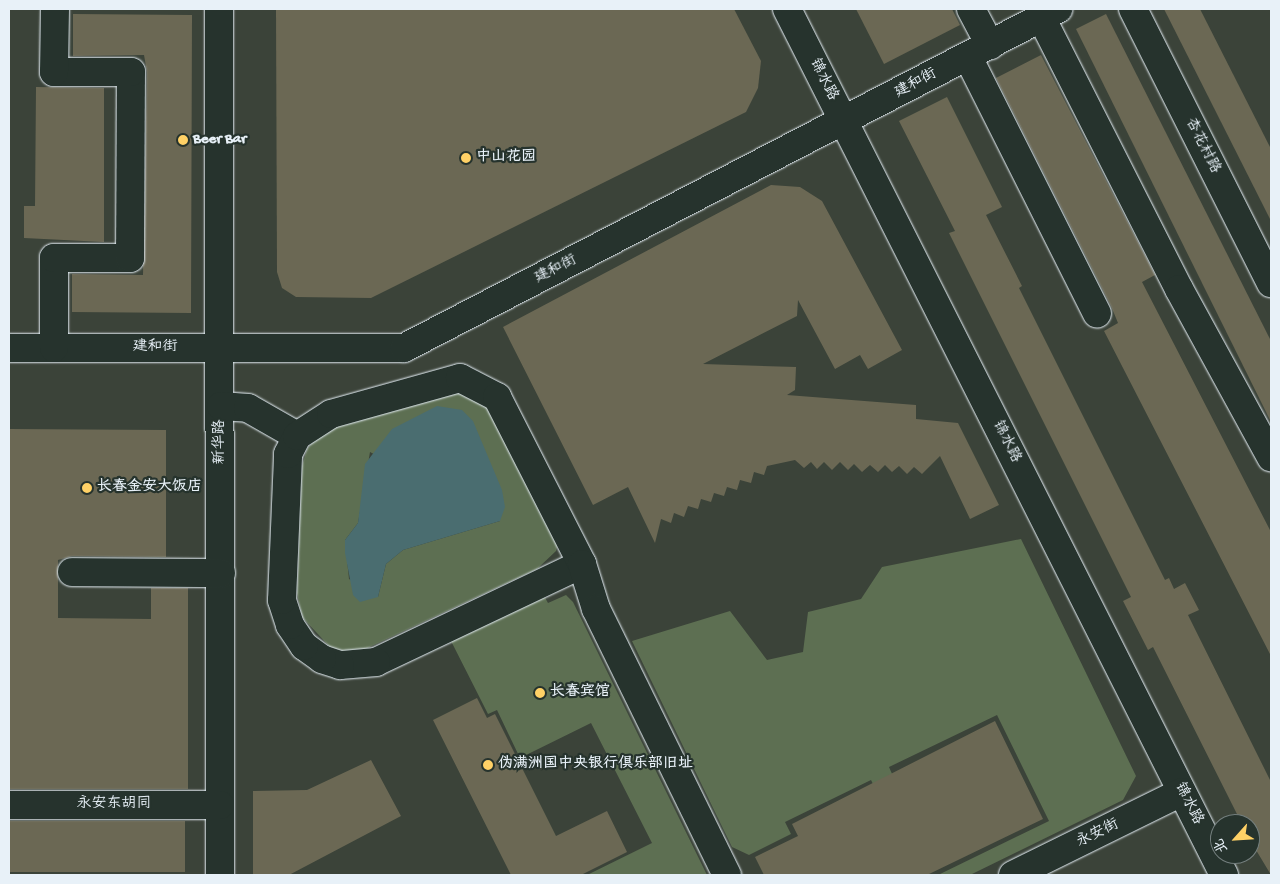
<!DOCTYPE html>
<meta charset="utf-8">
<style>
body{margin:0}
#map{position:relative;width:1280px;height:884px;overflow:hidden;background:#3b4339;font-family:"Gochi Hand","LXGW WenKai TC",sans-serif}
div>[style]{position:absolute}
.green>*{inset:0;background:#5d6f52}
.water>*{inset:0;background:#4a6d70}
.building>*{inset:0;background:#6b6854;transform-origin:0 0}
.roads{filter:drop-shadow(0 0 1px #e8f1f8) drop-shadow(0 0 1px #e8f1f8)}
.minor>*{height:28px;margin:-14px;padding:0 14px;transform-origin:14px;border-radius:14px;background:#26332d}
.dots>*{width:14px;height:14px;translate:-50% -50%;box-sizing:border-box;border:2px solid #26332d;border-radius:50%}
span{translate:-50% -50%;white-space:nowrap;text-align:center;line-height:1.15;-webkit-text-stroke:4.5px #26332d;paint-order:stroke}
.street-label{font-size:15px;color:#e8f1f8}
.poi-label{font-size:15px;color:#e8f1f8;font-weight:700}
.left{translate:0 -50%;text-align:left}
.frame{position:absolute;inset:0;border:10px solid #e8f1f8;pointer-events:none}
.north{position:absolute;left:1210px;top:814px;width:50px;height:50px;box-sizing:border-box;background:#26332d;border:1px solid #747f7e;border-radius:50%;rotate:244deg;font-size:14px;font-weight:700;line-height:20px;text-align:center;color:#e8f1f8}
.north::after{content:'';display:block;margin:auto;width:18px;height:22px;background:#ffd166;clip-path:polygon(50% 0,100% 100%,50% 72%,0 100%)}
</style>
<div id="map">
<div class="green">
<i style="clip-path:polygon(evenodd,459px 392px,489px 407px,558px 543px,556px 551px,537px 569px,361px 651px,346px 653px,330px 647px,302px 617px,297px 593px,302px 466px,307px 449px,317px 437px,338px 425px,459px 392px,370px 452px,500px 521px,403px 550px,386px 564px,378px 597px,349px 579px,345px 540px,358px 523px,370px 452px)"></i>
<i style="clip-path:polygon(1021px 539px,1136px 776px,1123px 800px,970px 875px,938px 875px,1049px 821px,997px 715px,889px 767px,896px 783px,877px 792px,871px 780px,785px 822px,791px 834px,749px 855px,732px 847px,632px 641px,730px 611px,767px 660px,803px 652px,808px 612px,861px 599px,882px 567px)"></i>
<i style="clip-path:polygon(542px 592px,548px 603px,566px 595px,573px 602px,707px 875px,587px 875px,652px 843px,591px 723px,520px 758px,497px 710px,488px 714px,450px 639px)"></i>
</div>
<div class="water">
<i style="clip-path:polygon(437px 406px,462px 410px,473px 421px,502px 490px,505px 507px,500px 521px,403px 550px,386px 564px,378px 597px,360px 602px,353px 595px,345px 553px,345px 540px,358px 523px,365px 464px,392px 429px)"></i>
</div>
<div class="building">
<i style="clip-path:polygon(276px 9px,734px 9px,761px 61px,758px 88px,746px 112px,371px 298px,296px 297px,282px 288px,277px 272px)"></i>
<i style="clip-path:polygon(856px 9px,952px 9px,960px 25px,884px 64px)"></i>
<i style="clip-path:polygon(1164px 9px,1200px 9px,1271px 149px,1271px 221px)"></i>
<i style="clip-path:polygon(73px 14px,192px 15px,191px 313px,72px 312px,72px 274px,143px 275px,147px 72px,144px 55px,73px 56px)"></i>
<i style="clip-path:polygon(1106px 14px,1271px 341px,1271px 422px,1076px 29px)"></i>
<i style="clip-path:polygon(1041px 55px,1155px 275px,1142px 282px,1271px 532px,1271px 656px,1104px 331px,1118px 323px,1111px 306px,996px 78px)"></i>
<i style="clip-path:polygon(36px 87px,104px 88px,104px 242px,24px 238px,24px 206px,35px 206px)"></i>
<i style="clip-path:polygon(947px 97px,1002px 207px,986px 215px,1022px 286px,1019px 288px,1165px 580px,1169px 578px,1174px 589px,1185px 583px,1199px 610px,1188px 615px,1271px 782px,1271px 875px,1250px 840px,1250px 824px,1242px 824px,1153px 647px,1148px 650px,1123px 601px,1131px 597px,949px 233px,955px 231px,899px 121px)"></i>
<i style="clip-path:polygon(771px 185px,800px 187px,822px 201px,902px 350px,868px 369px,860px 355px,835px 369px,798px 300px,797px 316px,703px 364px,796px 367px,795px 390px,787px 395px,916px 405px,916px 419px,958px 423px,999px 505px,970px 519px,940px 456px,922px 474px,914px 467px,907px 474px,899px 466px,892px 472px,885px 465px,878px 472px,870px 465px,862px 472px,854px 464px,848px 470px,840px 462px,832px 470px,824px 462px,817px 469px,811px 462px,804px 468px,795px 460px,767px 466px,764px 475px,754px 472px,751px 483px,740px 480px,737px 490px,727px 487px,724px 496px,714px 493px,711px 502px,701px 499px,698px 509px,688px 506px,684px 517px,674px 513px,671px 523px,661px 519px,655px 543px,628px 487px,593px 505px,503px 327px)"></i>
<i style="clip-path:polygon(9px 429px,166px 430px,166px 557px,72px 556px,58px 560px,58px 618px,151px 619px,151px 588px,188px 588px,188px 789px,9px 789px)"></i>
<i style="clip-path:polygon(477px 698px,487px 718px,495px 714px,556px 836px,607px 811px,627px 852px,581px 875px,511px 875px,433px 720px)"></i>
<i style="clip-path:polygon(995px 721px,1043px 819px,927px 875px,764px 875px,755px 857px,798px 836px,792px 824px)"></i>
<i style="clip-path:polygon(371px 760px,401px 816px,289px 875px,253px 875px,253px 791px,307px 790px)"></i>
<i style="left:9px;top:821px;width:176px;height:51px"></i>
</div>
<div class="roads">
<div class="minor">
<i style="left:219px;top:9px;width:866px;rotate:89.93deg"></i>
<i style="left:787px;top:9px;width:970px;rotate:63.22deg"></i>
<i style="left:971px;top:9px;width:41px;rotate:62.2deg"></i>
<i style="left:1133px;top:9px;width:307px;rotate:63.3deg"></i>
<i style="left:1041px;top:17px;width:305px;rotate:63.1deg"></i>
<i style="left:1179px;top:289px;width:192px;rotate:61.3deg"></i>
<i style="left:968px;top:57px;width:287px;rotate:63.3deg"></i>
<i style="left:9px;top:348px;width:395px"></i>
<i style="left:404px;top:348px;width:737px;rotate:-27.4deg"></i>
<i style="left:54px;top:348px;width:90px;rotate:-90deg"></i>
<i style="left:54px;top:258px;width:76px"></i>
<i style="left:130px;top:258px;width:186px;rotate:-89.7deg"></i>
<i style="left:131px;top:72px;width:77px;rotate:180deg"></i>
<i style="left:54px;top:72px;width:63px;rotate:-89.1deg"></i>
<i style="left:221px;top:406px;width:27px;rotate:4deg"></i>
<i style="left:248px;top:408px;width:56px;rotate:29.7deg"></i>
<i style="left:582px;top:564px;width:228px;rotate:154.6deg"></i>
<i style="left:376px;top:662px;width:36px;rotate:175deg"></i>
<i style="left:340px;top:665px;width:19px;rotate:-162deg"></i>
<i style="left:322px;top:659px;width:22px;rotate:-144deg"></i>
<i style="left:304px;top:646px;width:25px;rotate:-124deg"></i>
<i style="left:290px;top:625px;width:26px;rotate:-108deg"></i>
<i style="left:282px;top:600px;width:146px;rotate:-87.6deg"></i>
<i style="left:288px;top:454px;width:20px;rotate:-63deg"></i>
<i style="left:297px;top:436px;width:40px;rotate:-32.9deg"></i>
<i style="left:331px;top:414px;width:134px;rotate:-15.6deg"></i>
<i style="left:460px;top:378px;width:42px;rotate:27.2deg"></i>
<i style="left:497px;top:397px;width:187px;rotate:63deg"></i>
<i style="left:582px;top:564px;width:47px;rotate:72.7deg"></i>
<i style="left:596px;top:609px;width:297px;rotate:63.8deg"></i>
<i style="left:72px;top:572px;width:149px;rotate:0.4deg"></i>
<i style="left:9px;top:805px;width:211px"></i>
<i style="left:1013px;top:875px;width:188px;rotate:-26.2deg"></i>
</div>
</div>
<div class="dots">
<i style="left:183px;top:140px;background:#ffd166"></i>
<i style="left:466px;top:158px;background:#ffd166"></i>
<i style="left:87px;top:488px;background:#ffd166"></i>
<i style="left:540px;top:693px;background:#ffd166"></i>
<i style="left:488px;top:765px;background:#ffd166"></i>
</div>
<div class="street-label">
<span style="left:823px;top:80px;rotate:63deg">锦水路</span>
<span style="left:916px;top:84px;rotate:-28deg">建和街</span>
<span style="left:1202px;top:146px;rotate:63deg">杏花村路</span>
<span style="left:556px;top:270px;rotate:-27deg">建和街</span>
<span style="left:155px;top:348px">建和街</span>
<span style="left:221px;top:442px;rotate:-90deg">新华路</span>
<span style="left:1006px;top:442px;rotate:63deg">锦水路</span>
<span style="left:1188px;top:804px;rotate:63deg">锦水路</span>
<span style="left:114px;top:805px">永安东胡同</span>
<span style="left:1098px;top:834px;rotate:-26deg">永安街</span>
</div>
<div class="poi-label">
<span class="left" style="left:193px;top:140px">Beer Bar</span>
<span class="left" style="left:476px;top:158px">中山花园</span>
<span class="left" style="left:97px;top:488px">长春金安大饭店</span>
<span class="left" style="left:550px;top:693px">长春宾馆</span>
<span class="left" style="left:498px;top:765px">伪满洲国中央银行俱乐部旧址</span>
</div>
<div class="frame"></div>
<div class="north">北</div>
</div>
